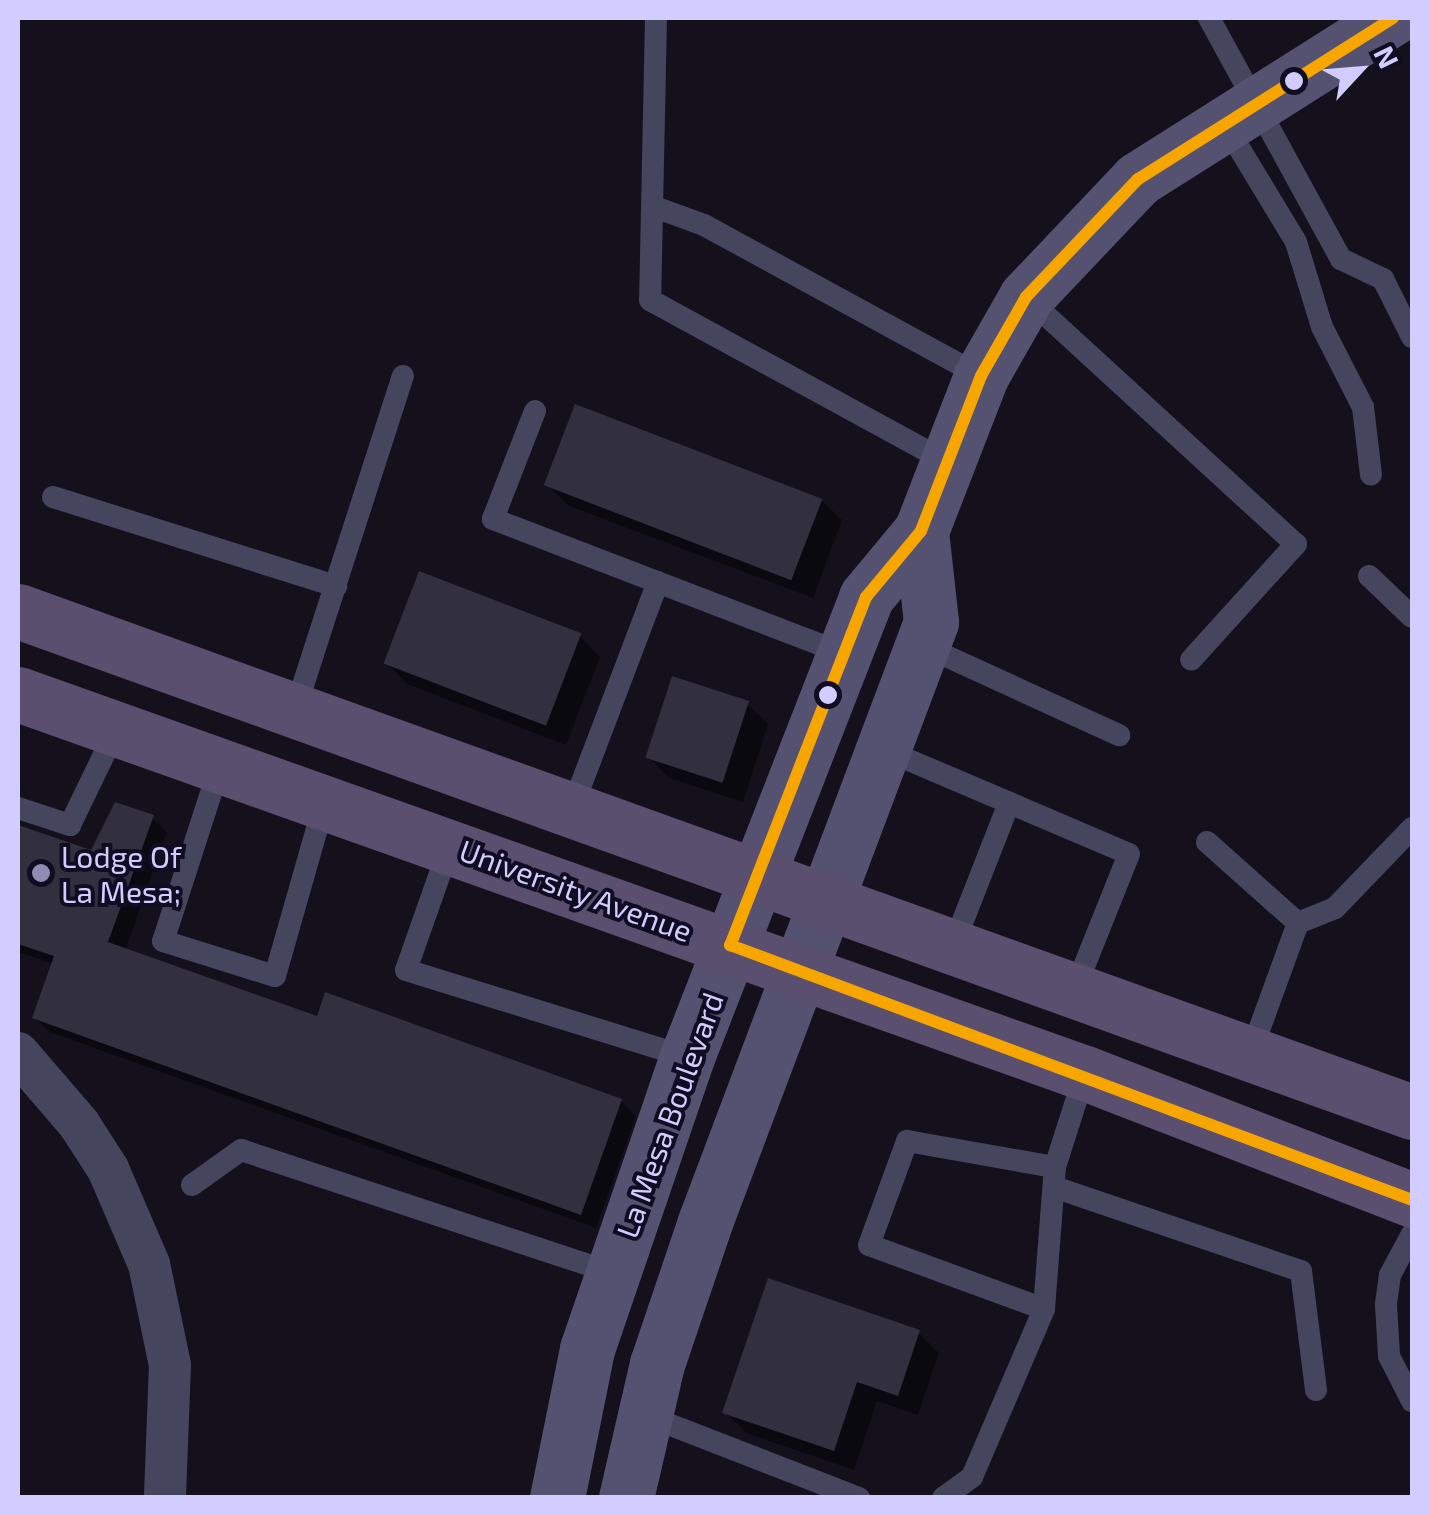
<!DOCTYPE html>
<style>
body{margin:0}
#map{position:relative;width:1430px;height:1515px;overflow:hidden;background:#14111d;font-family:"Exo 2",sans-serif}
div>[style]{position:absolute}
.shadow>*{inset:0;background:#0007}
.building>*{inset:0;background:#322f3f;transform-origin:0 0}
.service>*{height:22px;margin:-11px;padding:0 11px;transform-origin:11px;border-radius:11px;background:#46455e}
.minor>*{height:42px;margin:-21px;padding:0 21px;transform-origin:21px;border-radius:21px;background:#46455e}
.secondary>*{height:55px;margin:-27.5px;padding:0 27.5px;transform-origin:27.5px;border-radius:27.5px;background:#555271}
.primary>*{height:55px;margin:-27.5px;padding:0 27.5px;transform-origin:27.5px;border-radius:27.5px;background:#5b4f6f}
.bus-1>*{height:12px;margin:-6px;padding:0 6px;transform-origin:6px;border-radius:6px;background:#f7a600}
.dots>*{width:28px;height:28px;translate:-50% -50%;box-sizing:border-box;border:5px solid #100c22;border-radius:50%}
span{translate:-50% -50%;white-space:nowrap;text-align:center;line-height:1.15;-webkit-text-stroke:8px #100c22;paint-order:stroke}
.poi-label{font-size:30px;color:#d3cdff}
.left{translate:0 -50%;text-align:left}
.street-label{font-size:30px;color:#d3cdff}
.frame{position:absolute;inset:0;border:20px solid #d3cdff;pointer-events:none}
.north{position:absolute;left:1310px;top:20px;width:100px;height:100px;-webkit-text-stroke:8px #100c22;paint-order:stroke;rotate:64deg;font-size:28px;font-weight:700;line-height:40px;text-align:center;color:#d3cdff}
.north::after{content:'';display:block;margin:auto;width:35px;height:45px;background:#d3cdff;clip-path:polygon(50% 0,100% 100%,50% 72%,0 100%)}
</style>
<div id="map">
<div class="shadow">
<i style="clip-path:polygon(548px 486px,821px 500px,842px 520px,813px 598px,569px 506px)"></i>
<i style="clip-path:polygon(580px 636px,600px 657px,566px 745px,407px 684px,387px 663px)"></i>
<i style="clip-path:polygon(747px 704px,768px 724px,743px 802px,669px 778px,649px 758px)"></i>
<i style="clip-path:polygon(152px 818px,167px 832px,125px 951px,318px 1020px,621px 1101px,636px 1116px,596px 1228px,50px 1032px,35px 1017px,54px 964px,18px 952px,18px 828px,93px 854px)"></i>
<i style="clip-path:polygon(918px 1332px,939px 1353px,918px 1415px,877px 1401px,854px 1470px,746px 1433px,725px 1412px)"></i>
</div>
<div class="building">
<i style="left:575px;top:404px;width:265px;height:87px;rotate:21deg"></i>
<i style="left:419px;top:571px;width:174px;height:99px;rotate:21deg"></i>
<i style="left:672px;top:676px;width:81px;height:86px;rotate:18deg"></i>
<i style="clip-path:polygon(115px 802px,154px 815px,108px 942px,317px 1016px,325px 992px,622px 1099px,581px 1215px,32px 1018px,54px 956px,18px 944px,18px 825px,91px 850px)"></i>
<i style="clip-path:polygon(768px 1278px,920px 1330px,898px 1396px,857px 1382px,834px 1451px,722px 1413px)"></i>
</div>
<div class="service">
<i style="left:656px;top:18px;width:282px;rotate:91.2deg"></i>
<i style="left:650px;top:300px;width:335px;rotate:28.6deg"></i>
<i style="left:1209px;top:18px;width:275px;rotate:61.3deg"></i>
<i style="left:1341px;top:259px;width:47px;rotate:25.5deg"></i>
<i style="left:1383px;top:279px;width:65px;rotate:63.4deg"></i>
<i style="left:1224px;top:123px;width:139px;rotate:58.8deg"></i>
<i style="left:1296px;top:242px;width:89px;rotate:73deg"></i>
<i style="left:1322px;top:327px;width:90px;rotate:62.9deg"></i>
<i style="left:1363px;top:407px;width:68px;rotate:83.3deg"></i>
<i style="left:652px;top:206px;width:55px;rotate:20.1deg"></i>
<i style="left:704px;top:225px;width:315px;rotate:28.6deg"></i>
<i style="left:1026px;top:297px;width:366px;rotate:42.5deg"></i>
<i style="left:1296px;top:544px;width:156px;rotate:132.2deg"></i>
<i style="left:535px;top:411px;width:116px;rotate:111.3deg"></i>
<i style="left:493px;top:519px;width:376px;rotate:21deg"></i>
<i style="left:53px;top:497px;width:297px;rotate:17.5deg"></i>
<i style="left:1369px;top:576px;width:59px;rotate:43.6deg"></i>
<i style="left:922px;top:645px;width:217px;rotate:24.6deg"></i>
<i style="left:295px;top:710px;width:351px;rotate:-72.1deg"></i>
<i style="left:883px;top:749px;width:267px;rotate:23.1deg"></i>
<i style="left:1129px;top:854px;width:145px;rotate:111.8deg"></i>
<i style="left:220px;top:765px;width:185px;rotate:107.9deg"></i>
<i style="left:163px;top:941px;width:117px;rotate:17.4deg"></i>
<i style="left:275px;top:976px;width:182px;rotate:-74.1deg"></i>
<i style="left:18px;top:808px;width:55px;rotate:18.1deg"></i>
<i style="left:70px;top:825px;width:106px;rotate:-64.2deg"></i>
<i style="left:571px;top:811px;width:245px;rotate:-69.2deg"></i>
<i style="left:1207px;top:842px;width:122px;rotate:41.7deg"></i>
<i style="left:449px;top:848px;width:129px;rotate:109.4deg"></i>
<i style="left:406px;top:970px;width:294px;rotate:17.2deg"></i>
<i style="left:953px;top:946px;width:154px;rotate:-68.6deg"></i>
<i style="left:1251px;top:1052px;width:137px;rotate:-70deg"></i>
<i style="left:1298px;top:923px;width:40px;rotate:-22deg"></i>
<i style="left:1335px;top:908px;width:111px;rotate:-46.1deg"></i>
<i style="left:192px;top:1185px;width:60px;rotate:-35.5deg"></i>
<i style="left:241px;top:1150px;width:392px;rotate:18.3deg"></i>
<i style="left:1054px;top:1187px;width:261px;rotate:18.8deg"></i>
<i style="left:1301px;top:1271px;width:120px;rotate:82.8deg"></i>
<i style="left:1412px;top:1234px;width:47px;rotate:118.2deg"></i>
<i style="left:1390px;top:1275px;width:30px;rotate:98deg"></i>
<i style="left:1386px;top:1305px;width:51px;rotate:86.6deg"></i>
<i style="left:1389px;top:1356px;width:51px;rotate:62.9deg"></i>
<i style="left:1044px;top:1309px;width:186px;rotate:-159.9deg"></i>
<i style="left:869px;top:1245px;width:111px;rotate:-69.9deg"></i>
<i style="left:907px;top:1141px;width:150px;rotate:10deg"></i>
<i style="left:645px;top:1415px;width:230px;rotate:21.2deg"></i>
<i style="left:943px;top:1498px;width:36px;rotate:-36deg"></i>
<i style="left:972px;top:1477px;width:183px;rotate:-66.8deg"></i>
<i style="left:1044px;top:1309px;width:142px;rotate:-85.6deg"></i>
<i style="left:1055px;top:1167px;width:99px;rotate:-72.3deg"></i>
</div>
<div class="minor">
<i style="left:18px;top:1053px;width:94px;rotate:49.3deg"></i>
<i style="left:79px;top:1124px;width:54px;rotate:57.2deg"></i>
<i style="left:108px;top:1169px;width:103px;rotate:66.7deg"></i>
<i style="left:149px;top:1264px;width:103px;rotate:78.3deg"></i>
<i style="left:170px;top:1365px;width:133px;rotate:92.2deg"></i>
</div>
<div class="secondary">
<i style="left:557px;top:1498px;width:152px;rotate:-78.6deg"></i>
<i style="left:587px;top:1349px;width:309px;rotate:-71.1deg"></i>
<i style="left:687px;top:1057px;width:494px;rotate:-68.7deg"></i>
<i style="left:866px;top:597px;width:86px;rotate:-50.2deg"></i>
<i style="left:921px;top:531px;width:166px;rotate:-68.8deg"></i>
<i style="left:981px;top:376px;width:91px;rotate:-60.3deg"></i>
<i style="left:1026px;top:297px;width:163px;rotate:-46.5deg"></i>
<i style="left:1138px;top:179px;width:302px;rotate:-32.3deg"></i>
<i style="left:626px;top:1498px;width:138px;rotate:-77deg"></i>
<i style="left:657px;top:1364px;width:150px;rotate:-71.3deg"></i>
<i style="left:705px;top:1222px;width:641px;rotate:-69.36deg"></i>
<i style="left:931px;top:622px;width:92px;rotate:-96.3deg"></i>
</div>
<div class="primary">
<i style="left:18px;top:611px;width:1481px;rotate:19.77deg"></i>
<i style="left:18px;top:694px;width:1132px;rotate:19.56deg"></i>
<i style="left:1085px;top:1073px;width:351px;rotate:21.2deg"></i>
</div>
<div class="bus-1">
<i style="left:1393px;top:18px;width:302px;rotate:147.7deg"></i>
<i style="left:1138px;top:179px;width:163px;rotate:133.5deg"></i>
<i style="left:1026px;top:297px;width:91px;rotate:119.7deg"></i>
<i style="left:981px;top:376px;width:166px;rotate:111.2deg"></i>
<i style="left:921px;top:531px;width:86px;rotate:129.8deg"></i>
<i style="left:866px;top:597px;width:374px;rotate:111.3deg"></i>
<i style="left:730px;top:945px;width:728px;rotate:20.5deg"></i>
</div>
<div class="dots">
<i style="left:1294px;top:81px;background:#d3cdff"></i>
<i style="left:828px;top:695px;background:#d3cdff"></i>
<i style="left:41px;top:873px;background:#908bb0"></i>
</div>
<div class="poi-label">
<span class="left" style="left:61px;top:873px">Lodge Of<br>La Mesa;</span>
</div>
<div class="street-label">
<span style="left:576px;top:890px;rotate:20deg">University Avenue</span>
<span style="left:669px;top:1115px;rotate:-70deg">La Mesa Boulevard</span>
</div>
<div class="frame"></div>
<div class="north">N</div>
</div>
